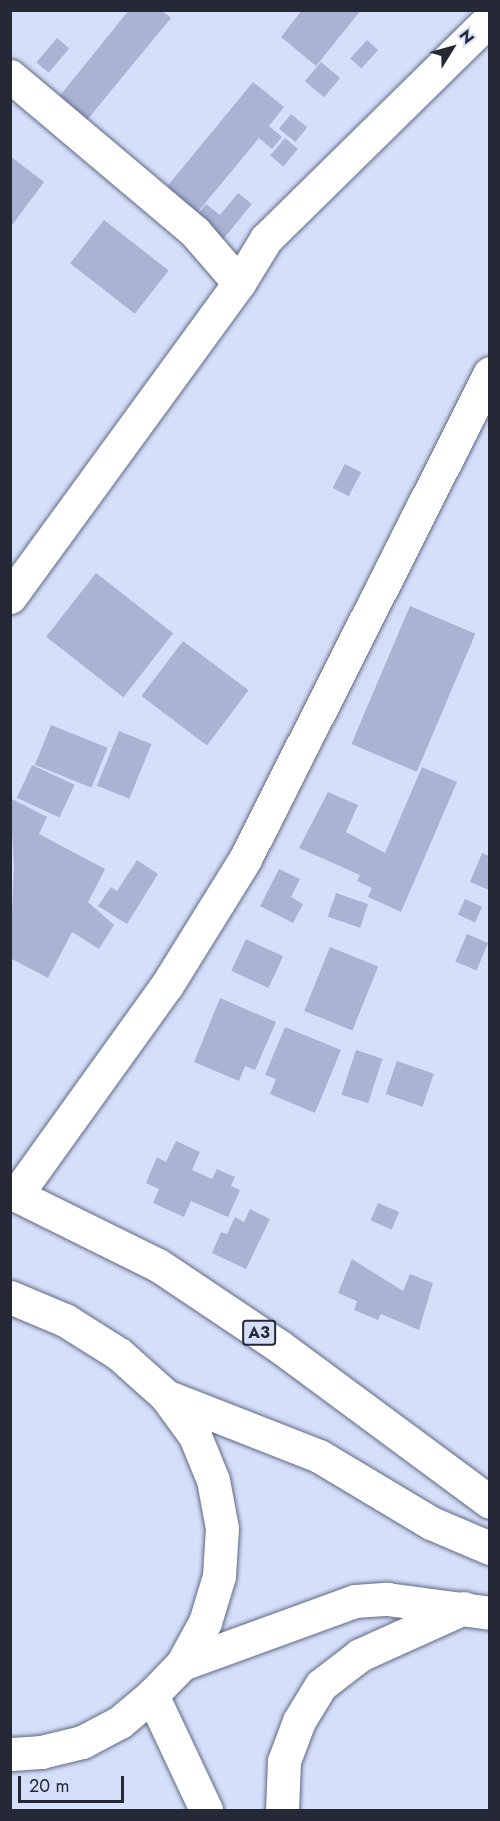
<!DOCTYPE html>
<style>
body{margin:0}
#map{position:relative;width:500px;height:1821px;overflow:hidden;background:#d6dffa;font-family:Jost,sans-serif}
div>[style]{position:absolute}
.building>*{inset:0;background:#a9b3d4;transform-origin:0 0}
.roads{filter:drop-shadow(0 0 2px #5f6986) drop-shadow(0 0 2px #5f6986)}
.minor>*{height:33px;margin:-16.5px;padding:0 16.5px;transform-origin:16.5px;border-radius:16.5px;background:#fff}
.major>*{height:33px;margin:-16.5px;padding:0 16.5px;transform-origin:16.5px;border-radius:16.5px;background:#fff}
.highway>*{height:33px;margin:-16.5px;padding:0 16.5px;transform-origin:16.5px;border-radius:16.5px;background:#fff}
span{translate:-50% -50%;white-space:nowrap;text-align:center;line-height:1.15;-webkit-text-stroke:5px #d6dffa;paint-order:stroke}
.shield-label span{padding:2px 4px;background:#d6dffa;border:2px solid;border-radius:4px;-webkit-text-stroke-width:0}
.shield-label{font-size:16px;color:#252935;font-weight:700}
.frame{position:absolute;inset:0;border:12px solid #252935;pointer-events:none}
.north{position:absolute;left:422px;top:18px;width:60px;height:60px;-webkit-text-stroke:4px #d6dffa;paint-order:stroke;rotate:53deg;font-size:16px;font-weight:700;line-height:24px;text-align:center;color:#252935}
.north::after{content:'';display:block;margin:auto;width:21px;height:27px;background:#252935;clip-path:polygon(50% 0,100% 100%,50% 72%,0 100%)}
.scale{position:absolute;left:18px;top:1776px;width:106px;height:27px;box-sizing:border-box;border:3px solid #252935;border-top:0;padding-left:8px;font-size:18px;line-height:21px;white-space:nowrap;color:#252935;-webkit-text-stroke:4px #d6dffa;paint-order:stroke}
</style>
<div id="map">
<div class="building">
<i style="clip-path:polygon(129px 10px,161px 10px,171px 18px,82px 126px,54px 103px)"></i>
<i style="clip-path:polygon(302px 10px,361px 10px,316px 66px,281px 37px)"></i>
<i style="left:57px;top:38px;width:16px;height:32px;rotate:40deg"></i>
<i style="left:367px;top:40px;width:15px;height:25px;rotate:42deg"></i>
<i style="left:321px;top:62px;width:25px;height:25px;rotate:40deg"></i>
<i style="clip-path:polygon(253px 82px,284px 107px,269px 126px,282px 137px,272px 149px,259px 138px,192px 219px,161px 194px)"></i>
<i style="left:291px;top:114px;width:21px;height:19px;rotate:39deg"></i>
<i style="left:285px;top:138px;width:17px;height:23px;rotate:40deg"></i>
<i style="clip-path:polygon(10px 156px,44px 182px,10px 228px)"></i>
<i style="clip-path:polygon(238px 193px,252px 204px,220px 243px,193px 220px,206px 204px,220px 215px)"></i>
<i style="left:104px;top:220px;width:82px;height:55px;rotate:38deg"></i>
<i style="left:345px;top:464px;width:18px;height:27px;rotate:27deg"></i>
<i style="left:96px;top:573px;width:98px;height:81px;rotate:38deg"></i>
<i style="left:410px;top:606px;width:71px;height:150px;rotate:23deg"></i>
<i style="left:183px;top:641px;width:82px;height:69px;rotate:37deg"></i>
<i style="left:51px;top:725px;width:61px;height:43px;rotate:22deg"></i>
<i style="left:119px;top:731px;width:35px;height:59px;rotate:22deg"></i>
<i style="left:32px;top:765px;width:47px;height:36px;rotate:25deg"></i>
<i style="clip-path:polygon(422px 767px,457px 782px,401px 912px,368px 897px,372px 888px,357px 881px,360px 875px,299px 848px,328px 792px,358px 805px,346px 832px,385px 853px)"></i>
<i style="clip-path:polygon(10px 798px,47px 817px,39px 834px,105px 869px,88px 902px,114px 925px,99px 949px,72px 932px,48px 978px,10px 958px,14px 866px)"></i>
<i style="clip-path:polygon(482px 853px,489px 856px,489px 890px,470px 882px)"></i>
<i style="clip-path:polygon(137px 860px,158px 874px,127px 924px,98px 906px,111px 887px,117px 891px)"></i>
<i style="clip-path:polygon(279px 869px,300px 879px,291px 897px,303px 904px,293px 923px,260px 906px)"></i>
<i style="left:336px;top:893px;width:34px;height:25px;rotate:19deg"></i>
<i style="left:465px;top:899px;width:19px;height:17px;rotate:25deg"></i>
<i style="left:467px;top:934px;width:23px;height:30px;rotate:23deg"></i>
<i style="left:246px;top:939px;width:41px;height:35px;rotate:25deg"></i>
<i style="left:330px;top:947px;width:52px;height:69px;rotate:22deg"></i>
<i style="clip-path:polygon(220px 998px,276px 1022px,255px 1070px,245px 1066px,239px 1081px,194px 1062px)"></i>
<i style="clip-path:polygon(285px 1027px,341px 1050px,315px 1113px,270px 1094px,276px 1079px,265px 1075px)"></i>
<i style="left:356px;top:1050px;width:28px;height:47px;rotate:18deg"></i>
<i style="left:397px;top:1061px;width:39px;height:35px;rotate:19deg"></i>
<i style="clip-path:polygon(176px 1141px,200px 1152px,192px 1170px,212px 1179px,217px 1169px,235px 1177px,231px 1186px,240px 1190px,228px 1217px,191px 1201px,184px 1217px,153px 1203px,159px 1189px,146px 1183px,157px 1157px,166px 1162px)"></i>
<i style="left:378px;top:1203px;width:23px;height:19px;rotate:23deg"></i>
<i style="clip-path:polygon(250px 1209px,270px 1219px,246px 1269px,212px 1253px,221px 1232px,227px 1234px,235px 1217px,244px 1222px)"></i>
<i style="clip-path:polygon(352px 1259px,403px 1291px,410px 1274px,433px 1283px,419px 1330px,381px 1314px,378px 1320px,354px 1310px,357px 1301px,338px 1293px)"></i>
</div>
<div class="roads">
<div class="minor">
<i style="left:10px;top:76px;width:242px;rotate:40.1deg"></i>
<i style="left:195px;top:232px;width:67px;rotate:49.2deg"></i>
<i style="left:239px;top:283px;width:52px;rotate:-58.5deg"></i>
<i style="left:266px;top:239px;width:314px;rotate:-44.5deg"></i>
<i style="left:10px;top:597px;width:389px;rotate:-53.9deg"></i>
<i style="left:16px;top:1195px;width:259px;rotate:-54.3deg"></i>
<i style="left:167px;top:985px;width:148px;rotate:-58.2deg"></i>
<i style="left:245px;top:859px;width:544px;rotate:-63.25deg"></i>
</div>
<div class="major">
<i style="left:152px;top:1695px;width:127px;rotate:64.8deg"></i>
</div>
<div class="highway">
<i style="left:10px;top:1192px;width:165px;rotate:26.3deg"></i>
<i style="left:158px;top:1265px;width:146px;rotate:33.8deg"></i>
<i style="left:279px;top:1346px;width:262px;rotate:36.5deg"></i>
<i style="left:10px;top:1297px;width:60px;rotate:22.7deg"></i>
<i style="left:65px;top:1320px;width:64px;rotate:32.2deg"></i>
<i style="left:119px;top:1354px;width:63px;rotate:41.8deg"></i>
<i style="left:166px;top:1396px;width:49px;rotate:54.1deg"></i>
<i style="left:195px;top:1436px;width:48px;rotate:67.8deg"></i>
<i style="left:213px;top:1480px;width:49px;rotate:79.4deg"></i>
<i style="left:222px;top:1528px;width:48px;rotate:93.6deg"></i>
<i style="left:219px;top:1576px;width:48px;rotate:106.9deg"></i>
<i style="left:205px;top:1622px;width:48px;rotate:118.7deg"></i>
<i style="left:182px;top:1664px;width:43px;rotate:134.1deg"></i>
<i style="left:152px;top:1695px;width:42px;rotate:139.8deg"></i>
<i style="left:120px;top:1722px;width:43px;rotate:152.2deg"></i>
<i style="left:82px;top:1742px;width:42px;rotate:166.3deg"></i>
<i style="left:41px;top:1752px;width:31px;rotate:176deg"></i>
<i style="left:166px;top:1396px;width:164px;rotate:21.4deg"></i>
<i style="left:319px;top:1456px;width:131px;rotate:30.9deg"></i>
<i style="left:431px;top:1523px;width:64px;rotate:23deg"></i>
<i style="left:182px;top:1664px;width:184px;rotate:-20deg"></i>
<i style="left:355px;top:1601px;width:32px;rotate:-4deg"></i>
<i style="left:387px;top:1599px;width:104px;rotate:7.7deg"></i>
<i style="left:282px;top:1810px;width:49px;rotate:-87.7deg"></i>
<i style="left:284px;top:1761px;width:43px;rotate:-69.4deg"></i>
<i style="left:299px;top:1721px;width:42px;rotate:-58.6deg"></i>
<i style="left:321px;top:1685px;width:49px;rotate:-37.6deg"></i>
<i style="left:360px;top:1655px;width:114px;rotate:-24.3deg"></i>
</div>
</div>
<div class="shield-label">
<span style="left:259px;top:1333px">A3</span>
</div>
<div class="frame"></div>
<div class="north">N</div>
<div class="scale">20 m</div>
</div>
